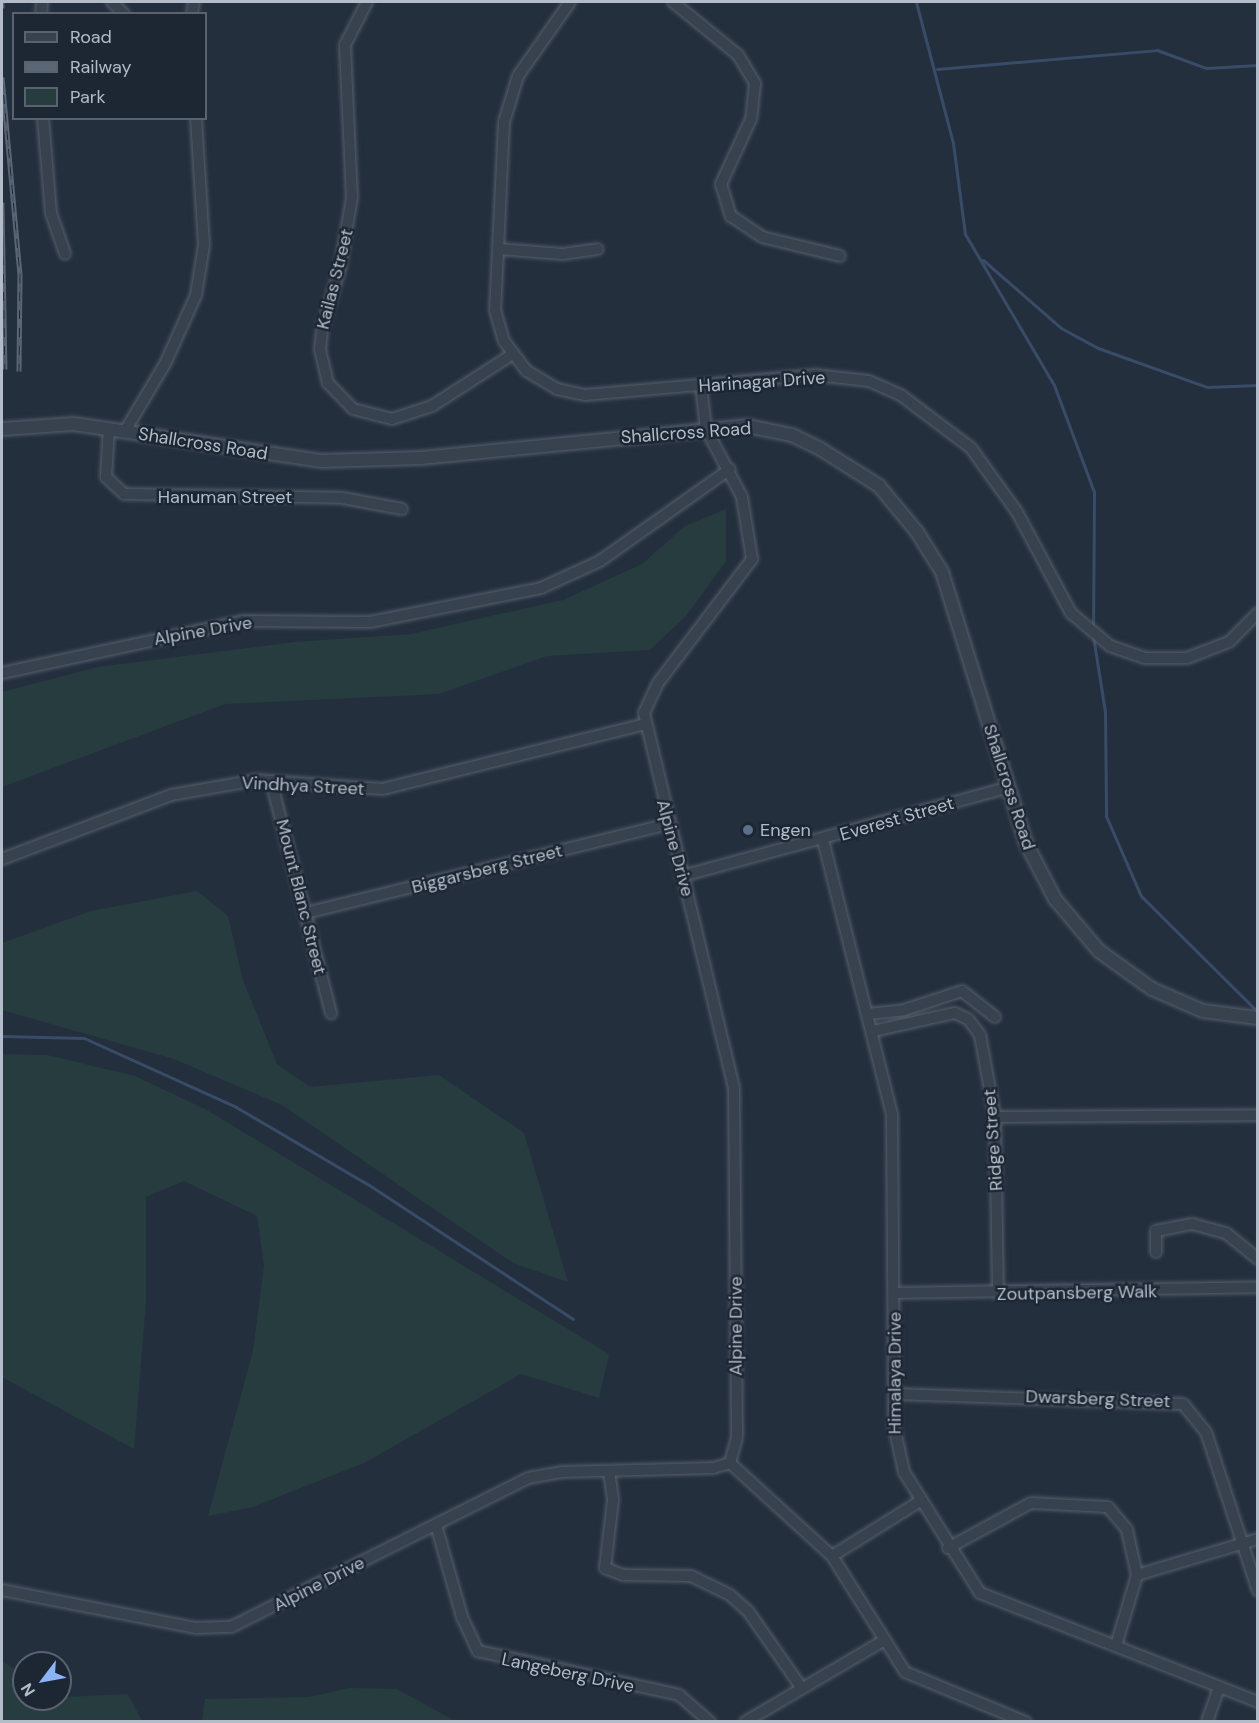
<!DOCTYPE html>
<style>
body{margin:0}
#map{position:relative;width:1259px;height:1723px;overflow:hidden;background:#242f3e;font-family:"DM Sans",sans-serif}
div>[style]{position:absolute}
.green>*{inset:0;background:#263c3f}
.stream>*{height:3px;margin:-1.5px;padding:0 1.5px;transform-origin:1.5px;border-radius:1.5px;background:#394c67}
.roads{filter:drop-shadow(0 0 2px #565f6c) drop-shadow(0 0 2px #565f6c)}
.minor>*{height:10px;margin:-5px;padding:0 5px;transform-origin:5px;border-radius:5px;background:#38414e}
.tertiary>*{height:12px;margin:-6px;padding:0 6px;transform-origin:6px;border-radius:6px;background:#38414e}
.rail>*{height:5px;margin-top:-2.5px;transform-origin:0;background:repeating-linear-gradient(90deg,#1d2633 0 9px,#5a6575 0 18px);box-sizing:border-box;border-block:2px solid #5a6575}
.dots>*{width:16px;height:16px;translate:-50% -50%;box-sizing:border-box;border:3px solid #1d2633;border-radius:50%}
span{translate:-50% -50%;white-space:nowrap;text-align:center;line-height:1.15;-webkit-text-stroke:5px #1d2633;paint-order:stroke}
.street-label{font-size:18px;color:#b4bcc9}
.poi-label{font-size:18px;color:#b4bcc9}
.left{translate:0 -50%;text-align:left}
.frame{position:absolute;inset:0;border:3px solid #b4bcc9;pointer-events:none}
.legend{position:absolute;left:12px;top:12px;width:195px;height:108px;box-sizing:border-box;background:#1d2633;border:2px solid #59626f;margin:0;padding:8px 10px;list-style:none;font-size:18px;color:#b4bcc9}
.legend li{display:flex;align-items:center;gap:12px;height:30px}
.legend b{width:30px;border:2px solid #59626f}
.north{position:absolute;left:12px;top:1651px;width:60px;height:60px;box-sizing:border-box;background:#1d2633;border:2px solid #59626f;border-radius:50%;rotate:238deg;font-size:16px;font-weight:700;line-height:24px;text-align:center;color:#b4bcc9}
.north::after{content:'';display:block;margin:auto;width:21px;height:27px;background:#8ab4f8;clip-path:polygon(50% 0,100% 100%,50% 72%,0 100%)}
</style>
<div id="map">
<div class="green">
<i style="clip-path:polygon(726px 509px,726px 561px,686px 616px,650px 650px,547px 656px,439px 694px,225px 704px,2px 787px,2px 692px,98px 667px,295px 642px,411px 634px,563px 600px,642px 564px,685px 526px)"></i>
<i style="clip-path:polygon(197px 891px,228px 916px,243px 980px,277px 1064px,310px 1087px,439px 1075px,524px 1133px,568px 1282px,513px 1263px,282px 1105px,174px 1059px,2px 1010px,2px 943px,91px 911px)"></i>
<i style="clip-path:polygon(2px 1054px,47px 1055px,135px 1076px,207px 1110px,609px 1354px,599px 1398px,521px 1374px,364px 1463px,253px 1507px,208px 1516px,253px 1351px,264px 1265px,257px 1216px,184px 1181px,146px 1197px,146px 1302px,134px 1449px,2px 1377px)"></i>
<i style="clip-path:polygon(2px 1661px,24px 1675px,24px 1699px,128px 1694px,142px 1721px,2px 1721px)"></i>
<i style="clip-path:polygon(350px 1688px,397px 1689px,455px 1721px,202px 1721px,205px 1699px,309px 1697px)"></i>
</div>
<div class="stream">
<i style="left:916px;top:2px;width:146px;rotate:75.3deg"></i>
<i style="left:953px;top:143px;width:92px;rotate:82.5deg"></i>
<i style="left:965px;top:234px;width:175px;rotate:59.5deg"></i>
<i style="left:1054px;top:385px;width:114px;rotate:69.5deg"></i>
<i style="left:1094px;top:492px;width:134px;rotate:90.4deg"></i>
<i style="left:937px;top:69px;width:221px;rotate:-4.9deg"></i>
<i style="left:1157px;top:50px;width:52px;rotate:20.2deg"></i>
<i style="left:1206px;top:68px;width:52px;rotate:-3.3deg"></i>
<i style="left:983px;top:260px;width:103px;rotate:41.1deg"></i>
<i style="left:1061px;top:328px;width:42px;rotate:28.4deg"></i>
<i style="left:1098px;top:348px;width:116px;rotate:19.7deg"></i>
<i style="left:1207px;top:387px;width:51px;rotate:-2.2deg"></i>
<i style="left:1093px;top:636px;width:77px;rotate:81deg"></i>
<i style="left:1105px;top:712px;width:104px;rotate:89.4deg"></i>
<i style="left:1106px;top:816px;width:87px;rotate:66.4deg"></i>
<i style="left:1141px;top:896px;width:165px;rotate:44.8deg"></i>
<i style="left:2px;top:1036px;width:82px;rotate:1.4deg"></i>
<i style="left:84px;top:1038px;width:167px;rotate:24.4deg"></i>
<i style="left:236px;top:1107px;width:154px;rotate:30.4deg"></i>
<i style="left:369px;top:1185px;width:244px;rotate:33.3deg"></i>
</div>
<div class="roads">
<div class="minor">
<i style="left:112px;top:2px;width:17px;rotate:45deg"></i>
<i style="left:367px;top:2px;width:48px;rotate:117.1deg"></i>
<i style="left:345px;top:45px;width:152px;rotate:87.4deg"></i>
<i style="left:352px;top:197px;width:73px;rotate:99.5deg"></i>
<i style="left:340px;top:269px;width:58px;rotate:107.2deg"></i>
<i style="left:323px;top:324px;width:25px;rotate:97deg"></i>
<i style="left:320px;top:349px;width:35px;rotate:77deg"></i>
<i style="left:328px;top:383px;width:36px;rotate:46deg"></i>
<i style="left:353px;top:409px;width:40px;rotate:14.4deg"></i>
<i style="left:392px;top:419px;width:42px;rotate:-18deg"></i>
<i style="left:432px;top:406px;width:94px;rotate:-32.8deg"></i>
<i style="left:570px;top:2px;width:90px;rotate:125.1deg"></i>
<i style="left:518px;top:76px;width:48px;rotate:106.9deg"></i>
<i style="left:504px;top:122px;width:188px;rotate:92.7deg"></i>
<i style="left:495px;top:310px;width:32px;rotate:74deg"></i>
<i style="left:504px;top:341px;width:38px;rotate:53deg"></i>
<i style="left:527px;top:371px;width:35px;rotate:31deg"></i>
<i style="left:557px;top:389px;width:29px;rotate:12deg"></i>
<i style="left:585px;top:395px;width:231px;rotate:-5deg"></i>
<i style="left:815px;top:375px;width:54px;rotate:6.3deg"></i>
<i style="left:869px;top:381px;width:36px;rotate:24deg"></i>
<i style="left:902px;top:396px;width:86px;rotate:37deg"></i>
<i style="left:971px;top:448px;width:79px;rotate:54.3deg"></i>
<i style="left:1017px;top:512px;width:115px;rotate:61.9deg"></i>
<i style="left:1071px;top:613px;width:51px;rotate:40.2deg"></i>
<i style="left:1110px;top:646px;width:36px;rotate:19deg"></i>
<i style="left:1144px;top:658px;width:43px"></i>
<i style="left:1187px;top:658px;width:45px;rotate:-20.9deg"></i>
<i style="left:1229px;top:642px;width:41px;rotate:-45deg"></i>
<i style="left:673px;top:2px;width:84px;rotate:39.2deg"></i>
<i style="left:738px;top:55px;width:33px;rotate:59deg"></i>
<i style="left:755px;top:83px;width:36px;rotate:96deg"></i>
<i style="left:751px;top:119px;width:72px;rotate:114.8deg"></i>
<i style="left:721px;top:184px;width:34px;rotate:73deg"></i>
<i style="left:731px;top:216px;width:37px;rotate:34deg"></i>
<i style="left:762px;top:237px;width:80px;rotate:13.7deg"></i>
<i style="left:41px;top:14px;width:12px;rotate:-85deg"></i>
<i style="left:192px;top:14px;width:12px;rotate:-81deg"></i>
<i style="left:43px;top:118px;width:95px;rotate:85.2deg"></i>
<i style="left:51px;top:213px;width:43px;rotate:71.1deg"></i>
<i style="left:498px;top:249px;width:65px;rotate:4.4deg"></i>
<i style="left:563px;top:254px;width:35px;rotate:-8deg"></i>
<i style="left:109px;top:428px;width:49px;rotate:93.5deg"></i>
<i style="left:106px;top:477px;width:25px;rotate:43deg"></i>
<i style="left:124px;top:494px;width:219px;rotate:1deg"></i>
<i style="left:343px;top:498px;width:60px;rotate:10.6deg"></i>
<i style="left:125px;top:431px;width:78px;rotate:-59.2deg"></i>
<i style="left:165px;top:364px;width:76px;rotate:-65.8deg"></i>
<i style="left:196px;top:295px;width:51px;rotate:-80.9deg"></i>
<i style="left:204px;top:245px;width:127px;rotate:-93.6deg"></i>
<i style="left:2px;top:673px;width:246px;rotate:-12.2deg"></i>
<i style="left:242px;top:621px;width:128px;rotate:0.4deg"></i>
<i style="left:370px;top:622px;width:174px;rotate:-11.2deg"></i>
<i style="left:541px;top:588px;width:65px;rotate:-24.6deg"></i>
<i style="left:600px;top:561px;width:159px;rotate:-35.3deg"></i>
<i style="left:271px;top:781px;width:240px;rotate:75.5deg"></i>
<i style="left:823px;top:840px;width:283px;rotate:75.9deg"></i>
<i style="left:892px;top:1114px;width:312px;rotate:89.6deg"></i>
<i style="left:894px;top:1426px;width:47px;rotate:77.7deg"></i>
<i style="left:904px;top:1472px;width:143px;rotate:57.9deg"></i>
<i style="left:980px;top:1593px;width:299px;rotate:21.4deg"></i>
<i style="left:2px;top:859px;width:181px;rotate:-20.7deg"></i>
<i style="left:171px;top:795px;width:86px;rotate:-10deg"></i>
<i style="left:256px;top:780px;width:127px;rotate:4.1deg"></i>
<i style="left:383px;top:789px;width:270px;rotate:-13.9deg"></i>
<i style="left:682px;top:876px;width:337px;rotate:-15.2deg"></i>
<i style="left:306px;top:913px;width:373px;rotate:-13.8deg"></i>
<i style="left:868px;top:1014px;width:36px;rotate:-6deg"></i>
<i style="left:904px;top:1010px;width:61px;rotate:-18.1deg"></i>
<i style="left:962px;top:991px;width:42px;rotate:38.2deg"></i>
<i style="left:873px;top:1031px;width:84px;rotate:-12.4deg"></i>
<i style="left:955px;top:1013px;width:14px;rotate:25deg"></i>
<i style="left:968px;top:1019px;width:20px;rotate:53deg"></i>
<i style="left:980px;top:1035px;width:83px;rotate:79.6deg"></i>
<i style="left:995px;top:1117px;width:177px;rotate:89deg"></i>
<i style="left:995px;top:1117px;width:263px;rotate:-0.4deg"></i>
<i style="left:1156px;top:1252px;width:21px;rotate:-90deg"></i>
<i style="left:1156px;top:1231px;width:37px;rotate:-11deg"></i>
<i style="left:1192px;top:1224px;width:35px;rotate:15deg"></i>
<i style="left:1226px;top:1233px;width:41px;rotate:39.1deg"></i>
<i style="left:896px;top:1293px;width:362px;rotate:-0.9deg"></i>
<i style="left:895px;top:1394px;width:288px;rotate:2deg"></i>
<i style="left:1183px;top:1404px;width:36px;rotate:51deg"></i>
<i style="left:1206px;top:1432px;width:167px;rotate:71.9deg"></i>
<i style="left:730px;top:1463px;width:138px;rotate:42.4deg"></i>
<i style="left:832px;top:1556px;width:137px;rotate:57.8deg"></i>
<i style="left:905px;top:1672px;width:131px;rotate:22.5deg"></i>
<i style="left:609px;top:1471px;width:29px;rotate:82deg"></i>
<i style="left:613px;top:1500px;width:68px;rotate:96.7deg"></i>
<i style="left:605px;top:1568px;width:19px;rotate:21deg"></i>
<i style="left:623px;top:1575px;width:68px;rotate:0.8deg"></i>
<i style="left:691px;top:1576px;width:43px;rotate:26deg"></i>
<i style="left:730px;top:1595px;width:24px;rotate:42deg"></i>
<i style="left:748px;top:1611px;width:93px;rotate:55.1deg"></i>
<i style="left:436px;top:1525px;width:96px;rotate:74.2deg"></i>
<i style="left:462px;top:1617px;width:38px;rotate:65deg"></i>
<i style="left:478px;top:1651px;width:206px;rotate:12.3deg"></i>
<i style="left:679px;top:1695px;width:41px;rotate:41.1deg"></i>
<i style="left:948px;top:1548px;width:94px;rotate:-28.5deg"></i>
<i style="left:1031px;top:1503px;width:77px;rotate:3deg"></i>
<i style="left:1108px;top:1507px;width:30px;rotate:50deg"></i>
<i style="left:1127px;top:1530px;width:46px;rotate:77.5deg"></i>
<i style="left:1137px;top:1575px;width:74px;rotate:106.5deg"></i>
<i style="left:832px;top:1556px;width:104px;rotate:-32deg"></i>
<i style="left:1137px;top:1575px;width:126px;rotate:-16.6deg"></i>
<i style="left:2px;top:1590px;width:198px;rotate:11.1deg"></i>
<i style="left:196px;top:1628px;width:35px;rotate:-2deg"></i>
<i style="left:231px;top:1627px;width:332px;rotate:-26.6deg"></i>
<i style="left:528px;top:1478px;width:34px;rotate:-10deg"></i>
<i style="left:561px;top:1472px;width:152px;rotate:-1.5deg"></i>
<i style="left:713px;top:1468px;width:18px;rotate:-16deg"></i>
<i style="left:730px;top:1463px;width:28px;rotate:-75deg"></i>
<i style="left:737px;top:1436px;width:348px;rotate:-90.5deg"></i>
<i style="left:734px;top:1088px;width:386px;rotate:-103.5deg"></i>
<i style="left:644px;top:713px;width:33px;rotate:-65deg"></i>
<i style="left:658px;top:683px;width:156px;rotate:-52.8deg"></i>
<i style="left:752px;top:559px;width:63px;rotate:-99.2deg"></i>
<i style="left:742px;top:497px;width:77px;rotate:-117.9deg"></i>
<i style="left:706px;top:429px;width:43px;rotate:-96.6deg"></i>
<i style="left:745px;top:1722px;width:160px;rotate:-30.4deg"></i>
<i style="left:1207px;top:1722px;width:37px;rotate:-71deg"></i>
</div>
<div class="tertiary">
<i style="left:2px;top:429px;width:72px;rotate:-4deg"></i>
<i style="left:74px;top:424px;width:251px;rotate:8.5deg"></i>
<i style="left:322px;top:461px;width:99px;rotate:-1.7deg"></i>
<i style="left:421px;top:458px;width:328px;rotate:-5.6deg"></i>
<i style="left:747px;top:426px;width:46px;rotate:11.3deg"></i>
<i style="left:792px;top:435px;width:30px;rotate:26deg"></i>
<i style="left:819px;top:448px;width:71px;rotate:32.3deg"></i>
<i style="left:879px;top:486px;width:60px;rotate:50.4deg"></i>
<i style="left:917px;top:532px;width:47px;rotate:58deg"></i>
<i style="left:942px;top:572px;width:284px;rotate:72.8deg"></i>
<i style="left:1026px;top:843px;width:63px;rotate:62.6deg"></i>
<i style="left:1055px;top:899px;width:68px;rotate:49.8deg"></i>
<i style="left:1099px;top:951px;width:65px;rotate:35.6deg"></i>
<i style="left:1152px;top:989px;width:56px;rotate:23.3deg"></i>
<i style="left:1203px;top:1011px;width:55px;rotate:7.3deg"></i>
</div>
</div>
<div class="rail">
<i style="left:2px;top:8px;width:6px;rotate:-90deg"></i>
<i style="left:2px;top:77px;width:198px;rotate:84.8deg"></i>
<i style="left:20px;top:274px;width:97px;rotate:90.6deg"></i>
<i style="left:2px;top:202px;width:167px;rotate:89deg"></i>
</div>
<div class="dots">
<i style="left:748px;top:830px;background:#5c6f8a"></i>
</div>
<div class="street-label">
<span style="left:335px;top:279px;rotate:-76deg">Kailas Street</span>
<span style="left:762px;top:382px;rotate:-4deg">Harinagar Drive</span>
<span style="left:686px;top:433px;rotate:-4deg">Shallcross Road</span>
<span style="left:203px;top:444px;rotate:9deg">Shallcross Road</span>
<span style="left:225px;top:497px">Hanuman Street</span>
<span style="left:203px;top:631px;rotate:-10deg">Alpine Drive</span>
<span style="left:303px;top:786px;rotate:3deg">Vindhya Street</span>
<span style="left:1009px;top:787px;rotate:72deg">Shallcross Road</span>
<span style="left:897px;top:819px;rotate:-16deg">Everest Street</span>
<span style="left:675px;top:848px;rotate:75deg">Alpine Drive</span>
<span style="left:487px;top:869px;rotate:-14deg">Biggarsberg Street</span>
<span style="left:301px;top:897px;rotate:76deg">Mount Blanc Street</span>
<span style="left:993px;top:1140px;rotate:-94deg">Ridge Street</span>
<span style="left:1077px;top:1293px;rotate:-1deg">Zoutpansberg Walk</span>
<span style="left:736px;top:1326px;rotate:-90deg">Alpine Drive</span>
<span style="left:895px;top:1373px;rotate:-90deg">Himalaya Drive</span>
<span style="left:1098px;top:1399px;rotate:2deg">Dwarsberg Street</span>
<span style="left:319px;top:1584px;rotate:-27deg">Alpine Drive</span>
<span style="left:568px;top:1673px;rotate:12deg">Langeberg Drive</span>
</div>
<div class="poi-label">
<span class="left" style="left:760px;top:830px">Engen</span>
</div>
<div class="frame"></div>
<ul class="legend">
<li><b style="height:8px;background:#38414e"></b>Road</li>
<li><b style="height:8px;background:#5a6575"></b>Railway</li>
<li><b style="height:16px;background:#263c3f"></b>Park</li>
</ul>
<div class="north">N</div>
</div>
